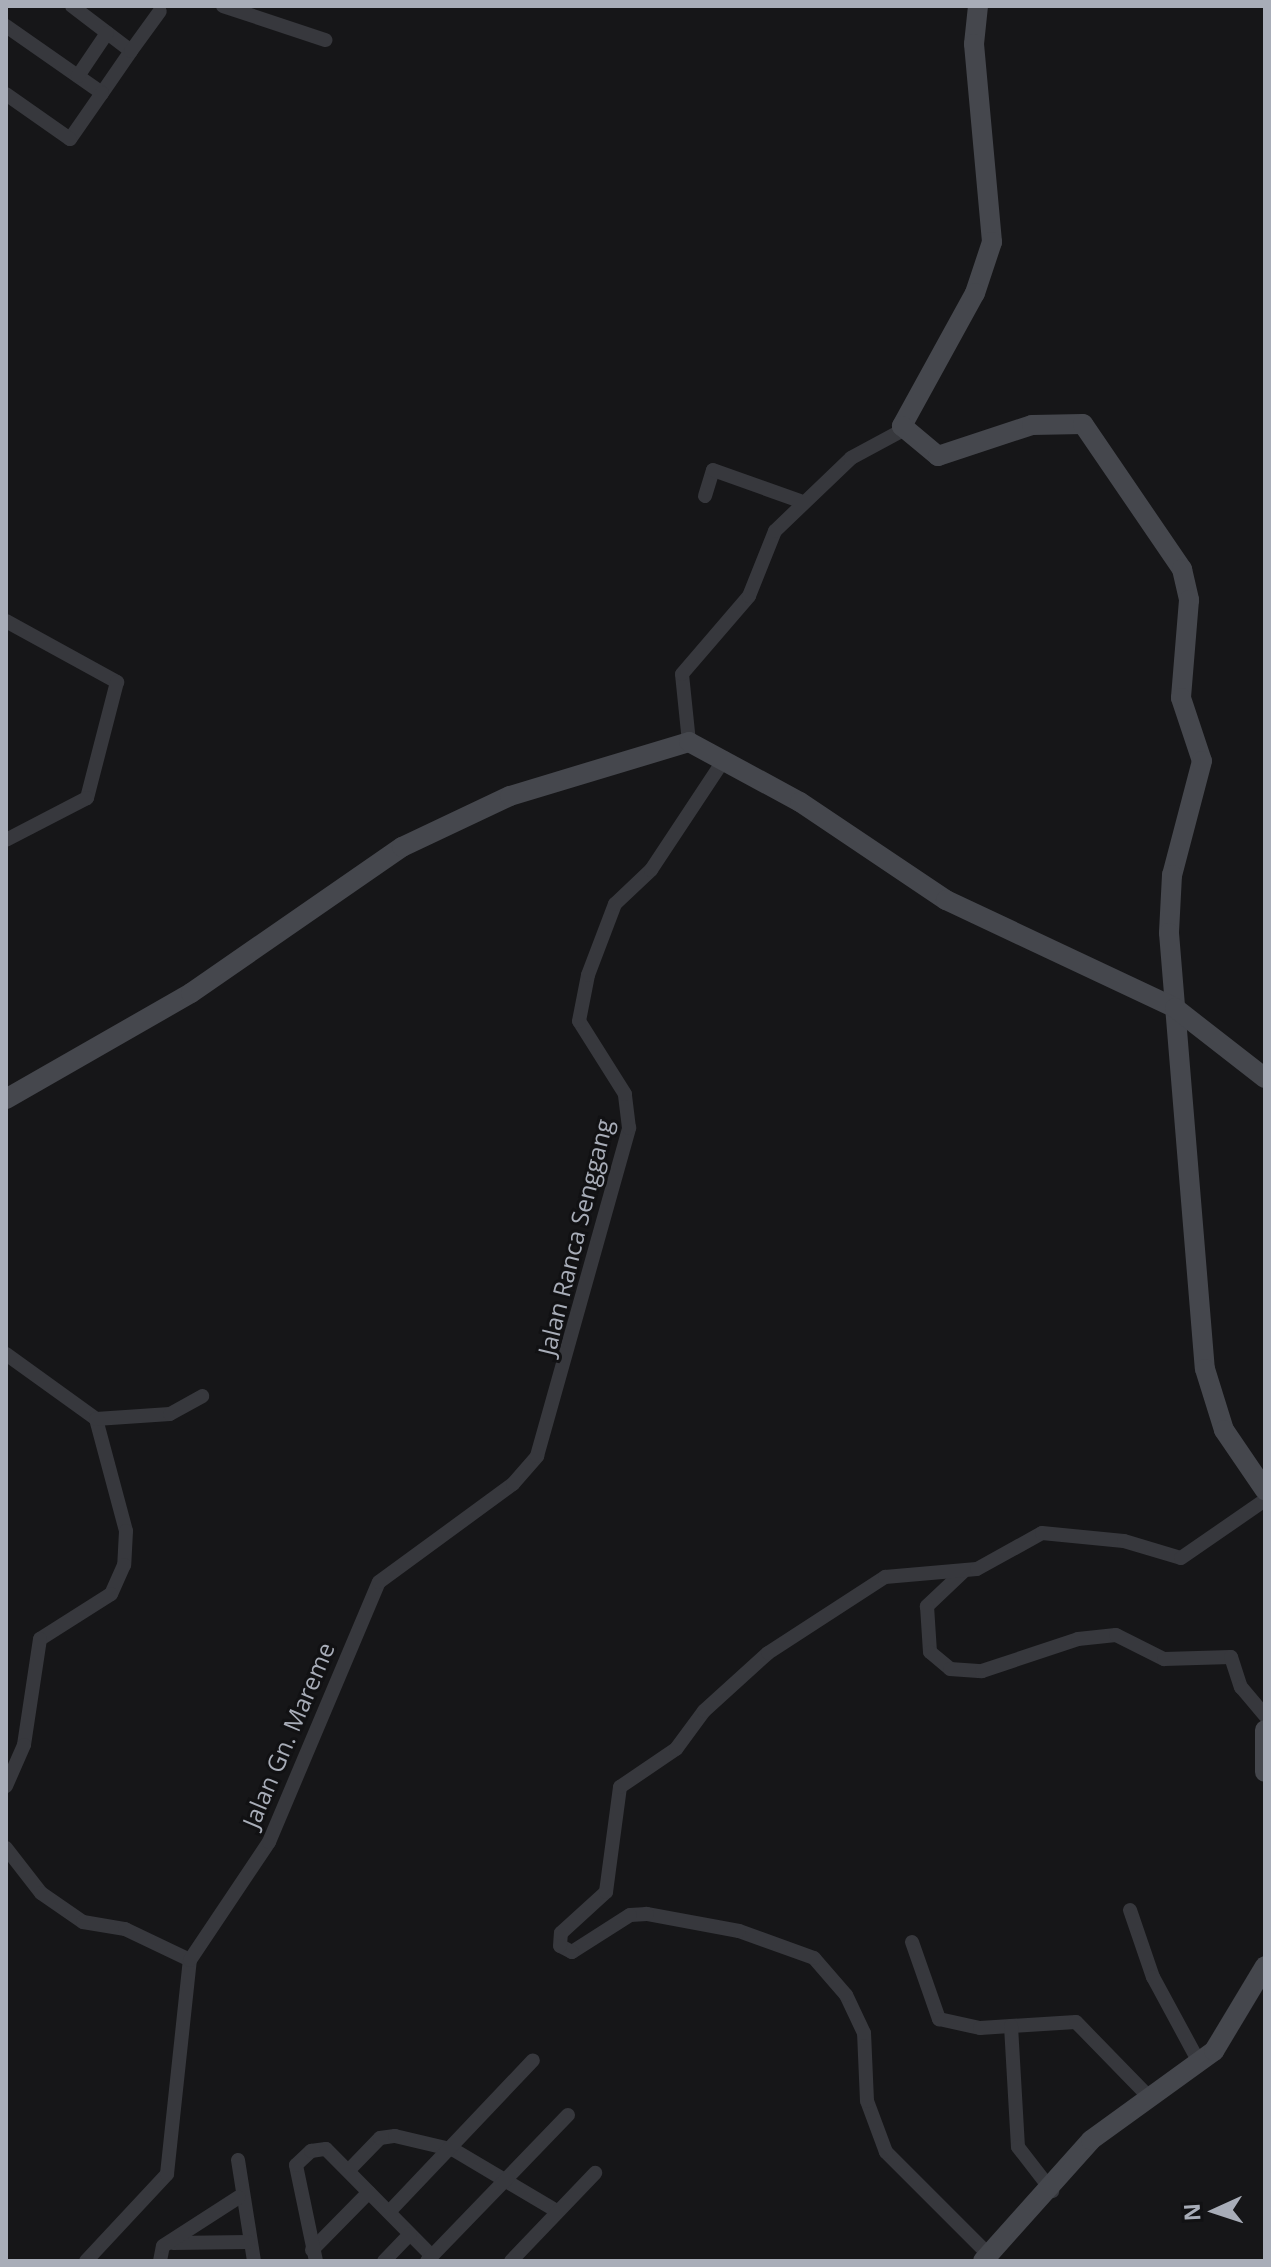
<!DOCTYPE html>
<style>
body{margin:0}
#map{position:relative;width:1271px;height:2267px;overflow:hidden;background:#161618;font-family:"Open Sans",sans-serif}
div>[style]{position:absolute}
.street>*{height:14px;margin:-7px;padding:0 7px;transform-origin:7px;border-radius:7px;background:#37383d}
.secondary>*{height:20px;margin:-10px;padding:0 10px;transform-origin:10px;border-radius:10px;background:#45474d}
span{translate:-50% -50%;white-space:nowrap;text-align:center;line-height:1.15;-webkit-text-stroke:6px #111113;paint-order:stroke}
.street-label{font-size:24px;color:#a8adb8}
.frame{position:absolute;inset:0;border:8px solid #a8adb8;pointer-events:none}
.north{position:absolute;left:1175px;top:2171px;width:80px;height:80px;-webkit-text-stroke:6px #111113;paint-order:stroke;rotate:267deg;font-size:22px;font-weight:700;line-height:32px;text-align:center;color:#a8adb8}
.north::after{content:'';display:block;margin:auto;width:28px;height:36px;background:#a8adb8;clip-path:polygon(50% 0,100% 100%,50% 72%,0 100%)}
</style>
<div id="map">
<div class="street">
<i style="left:72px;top:6px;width:74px;rotate:37.3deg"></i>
<i style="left:131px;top:51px;width:51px;rotate:124.6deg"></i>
<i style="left:223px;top:6px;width:108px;rotate:18.4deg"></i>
<i style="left:6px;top:26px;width:117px;rotate:34.9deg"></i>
<i style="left:102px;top:93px;width:56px;rotate:124.8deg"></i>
<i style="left:70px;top:139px;width:78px;rotate:-144.9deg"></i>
<i style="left:131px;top:51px;width:49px;rotate:-54.1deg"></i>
<i style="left:78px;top:76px;width:52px;rotate:-56deg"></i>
<i style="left:705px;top:496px;width:27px;rotate:-73deg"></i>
<i style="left:713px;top:470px;width:92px;rotate:19.6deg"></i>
<i style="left:6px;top:621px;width:127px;rotate:28.8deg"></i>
<i style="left:117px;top:682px;width:120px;rotate:104.5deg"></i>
<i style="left:87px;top:798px;width:91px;rotate:152.6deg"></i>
<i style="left:689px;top:742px;width:68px;rotate:-95.9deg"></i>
<i style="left:682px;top:674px;width:103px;rotate:-49.3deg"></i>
<i style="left:749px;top:596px;width:70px;rotate:-68.2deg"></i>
<i style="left:775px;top:531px;width:105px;rotate:-43.8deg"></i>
<i style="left:851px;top:458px;width:59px;rotate:-28.3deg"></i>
<i style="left:6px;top:1354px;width:111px;rotate:35.8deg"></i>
<i style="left:96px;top:1419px;width:116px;rotate:75deg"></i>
<i style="left:126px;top:1531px;width:34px;rotate:93deg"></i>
<i style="left:124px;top:1565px;width:32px;rotate:114deg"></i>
<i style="left:111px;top:1594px;width:84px;rotate:147.6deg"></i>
<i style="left:40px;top:1639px;width:107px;rotate:98.6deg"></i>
<i style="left:24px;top:1745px;width:45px;rotate:113.7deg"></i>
<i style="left:96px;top:1419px;width:74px;rotate:-3.9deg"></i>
<i style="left:170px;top:1414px;width:37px;rotate:-29deg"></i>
<i style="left:963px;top:1572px;width:50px;rotate:136.6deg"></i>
<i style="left:927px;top:1606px;width:46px;rotate:86.3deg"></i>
<i style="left:930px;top:1652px;width:26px;rotate:40deg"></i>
<i style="left:950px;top:1669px;width:32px;rotate:4deg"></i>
<i style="left:982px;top:1671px;width:101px;rotate:-18.4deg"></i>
<i style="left:1078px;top:1639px;width:38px;rotate:-6deg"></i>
<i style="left:1116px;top:1635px;width:54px;rotate:26.6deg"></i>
<i style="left:1164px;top:1659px;width:67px;rotate:-1.7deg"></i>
<i style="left:1231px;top:1657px;width:32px;rotate:72deg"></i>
<i style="left:1241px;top:1687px;width:38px;rotate:50deg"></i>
<i style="left:6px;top:1848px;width:57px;rotate:52.1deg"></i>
<i style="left:41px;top:1893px;width:51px;rotate:34.6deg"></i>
<i style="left:83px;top:1922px;width:43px;rotate:9.5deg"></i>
<i style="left:125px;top:1929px;width:72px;rotate:25.5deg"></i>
<i style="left:1130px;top:1910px;width:71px;rotate:71.1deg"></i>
<i style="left:1153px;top:1977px;width:97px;rotate:61.6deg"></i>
<i style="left:912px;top:1942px;width:82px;rotate:70.7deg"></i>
<i style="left:939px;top:2019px;width:42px;rotate:12.4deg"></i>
<i style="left:980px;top:2028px;width:96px;rotate:-3.6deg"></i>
<i style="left:1076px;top:2022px;width:107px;rotate:45.8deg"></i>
<i style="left:1011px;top:2026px;width:121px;rotate:86.7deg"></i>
<i style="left:1018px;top:2147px;width:56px;rotate:52.3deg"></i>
<i style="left:238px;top:2160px;width:102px;rotate:81deg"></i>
<i style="left:350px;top:2169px;width:43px;rotate:-45.9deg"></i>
<i style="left:380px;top:2138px;width:15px;rotate:-8deg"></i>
<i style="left:395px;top:2136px;width:61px;rotate:13.3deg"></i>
<i style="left:454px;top:2150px;width:117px;rotate:30.7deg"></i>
<i style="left:389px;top:2212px;width:209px;rotate:-46.5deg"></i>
<i style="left:173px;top:2243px;width:75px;rotate:-0.8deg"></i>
<i style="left:312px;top:2250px;width:81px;rotate:-45.5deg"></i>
<i style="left:989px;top:2255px;width:146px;rotate:-135deg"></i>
<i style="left:886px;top:2152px;width:54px;rotate:-110.4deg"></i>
<i style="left:867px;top:2101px;width:68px;rotate:-92.5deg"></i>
<i style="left:864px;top:2033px;width:42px;rotate:-115.3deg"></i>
<i style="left:846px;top:1995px;width:49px;rotate:-130.9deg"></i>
<i style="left:814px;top:1958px;width:80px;rotate:-160.2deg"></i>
<i style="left:739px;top:1931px;width:94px;rotate:-169.5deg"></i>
<i style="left:647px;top:1914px;width:17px;rotate:177deg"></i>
<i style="left:630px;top:1915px;width:69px;rotate:147.5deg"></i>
<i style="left:572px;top:1952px;width:13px;rotate:-153deg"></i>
<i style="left:560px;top:1946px;width:13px;rotate:-86deg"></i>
<i style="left:561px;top:1933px;width:61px;rotate:-42.3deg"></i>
<i style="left:606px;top:1892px;width:106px;rotate:-82.4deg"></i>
<i style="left:620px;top:1787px;width:68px;rotate:-34.2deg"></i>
<i style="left:676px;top:1749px;width:47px;rotate:-53.6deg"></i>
<i style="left:704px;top:1711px;width:86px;rotate:-42.2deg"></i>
<i style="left:768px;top:1653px;width:140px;rotate:-33deg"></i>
<i style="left:885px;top:1577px;width:92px;rotate:-5deg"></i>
<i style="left:977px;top:1569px;width:74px;rotate:-29deg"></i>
<i style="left:1042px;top:1533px;width:82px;rotate:5.6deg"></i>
<i style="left:1124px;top:1541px;width:59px;rotate:16.6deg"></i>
<i style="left:1181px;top:1558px;width:102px;rotate:-34.6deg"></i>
<i style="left:86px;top:2261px;width:119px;rotate:-47deg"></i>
<i style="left:167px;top:2174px;width:215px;rotate:-83.9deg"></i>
<i style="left:190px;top:1960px;width:142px;rotate:-56.2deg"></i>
<i style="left:269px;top:1842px;width:282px;rotate:-67.1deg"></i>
<i style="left:379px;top:1582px;width:166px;rotate:-36.2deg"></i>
<i style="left:513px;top:1484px;width:37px;rotate:-49deg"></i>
<i style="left:537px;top:1456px;width:341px;rotate:-74.3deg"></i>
<i style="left:629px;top:1128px;width:34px;rotate:-97deg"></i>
<i style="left:625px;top:1094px;width:86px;rotate:-122.2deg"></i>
<i style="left:579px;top:1021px;width:47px;rotate:-78.9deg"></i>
<i style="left:588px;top:975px;width:76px;rotate:-69.2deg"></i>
<i style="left:615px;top:904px;width:50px;rotate:-43.4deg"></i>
<i style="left:651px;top:870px;width:134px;rotate:-56.5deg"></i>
<i style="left:160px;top:2261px;width:15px;rotate:-79deg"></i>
<i style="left:163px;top:2246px;width:90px;rotate:-32.8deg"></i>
<i style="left:316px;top:2261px;width:98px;rotate:-101.8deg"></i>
<i style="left:296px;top:2165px;width:21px;rotate:-43deg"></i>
<i style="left:311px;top:2151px;width:15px;rotate:-8deg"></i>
<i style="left:326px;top:2149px;width:149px;rotate:45.3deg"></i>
<i style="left:384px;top:2261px;width:37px;rotate:-46deg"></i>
<i style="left:427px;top:2261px;width:203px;rotate:-46deg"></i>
<i style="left:511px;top:2261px;width:122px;rotate:-46.3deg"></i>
</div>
<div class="secondary">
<i style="left:978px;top:6px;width:38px;rotate:96deg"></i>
<i style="left:974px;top:44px;width:199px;rotate:84.8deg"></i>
<i style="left:992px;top:242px;width:54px;rotate:108.4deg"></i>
<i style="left:975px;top:293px;width:152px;rotate:118.8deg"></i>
<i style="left:902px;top:426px;width:47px;rotate:39.8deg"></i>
<i style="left:938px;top:456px;width:99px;rotate:-18.3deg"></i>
<i style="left:1032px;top:425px;width:51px;rotate:-1.1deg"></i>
<i style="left:1083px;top:424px;width:176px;rotate:55.7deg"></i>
<i style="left:1182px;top:569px;width:32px;rotate:77deg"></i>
<i style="left:1189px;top:600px;width:98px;rotate:94.7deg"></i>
<i style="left:1181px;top:698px;width:66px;rotate:71.6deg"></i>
<i style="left:1202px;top:761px;width:118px;rotate:104.7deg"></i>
<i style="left:1172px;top:875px;width:58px;rotate:93deg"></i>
<i style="left:1169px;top:933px;width:437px;rotate:85.3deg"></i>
<i style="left:1205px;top:1369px;width:64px;rotate:72.7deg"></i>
<i style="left:1224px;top:1430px;width:73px;rotate:55.7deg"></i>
<i style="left:6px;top:1099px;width:213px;rotate:-29.8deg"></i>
<i style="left:191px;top:993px;width:257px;rotate:-34.7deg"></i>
<i style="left:402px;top:847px;width:119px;rotate:-25.3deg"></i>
<i style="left:510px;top:796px;width:187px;rotate:-16.8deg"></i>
<i style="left:689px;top:742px;width:126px;rotate:28.4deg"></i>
<i style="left:800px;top:802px;width:176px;rotate:33.9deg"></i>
<i style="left:946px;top:900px;width:253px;rotate:25.2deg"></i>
<i style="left:1175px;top:1008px;width:114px;rotate:37.9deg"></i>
<i style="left:1265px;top:1730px;width:42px;rotate:90deg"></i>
<i style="left:983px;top:2261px;width:162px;rotate:-48.2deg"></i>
<i style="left:1091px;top:2140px;width:152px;rotate:-35.9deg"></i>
<i style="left:1214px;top:2051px;width:99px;rotate:-59deg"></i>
</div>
<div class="street-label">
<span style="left:575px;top:1237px;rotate:-76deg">Jalan Ranca Senggang</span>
<span style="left:288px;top:1735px;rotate:-67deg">Jalan Gn. Mareme</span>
</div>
<div class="frame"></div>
<div class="north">N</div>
</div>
